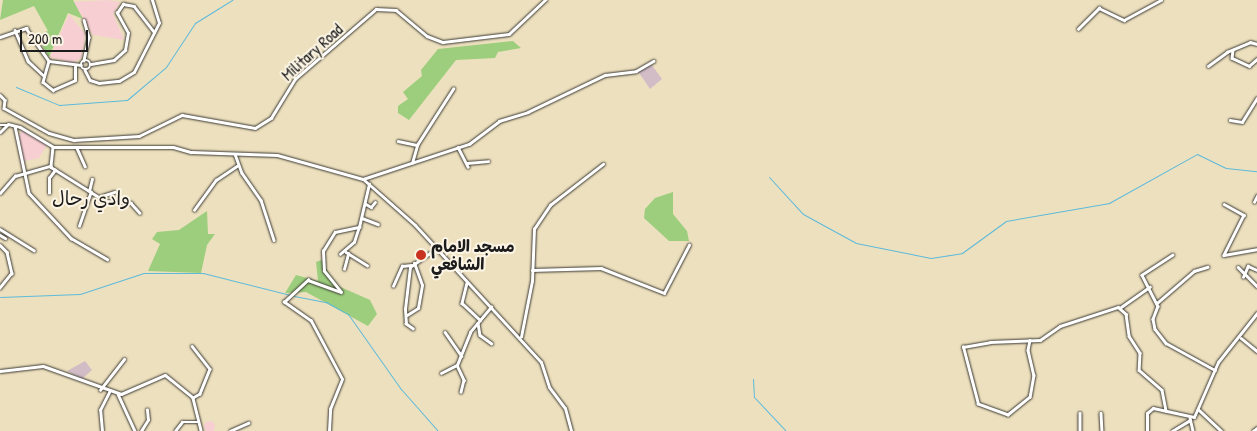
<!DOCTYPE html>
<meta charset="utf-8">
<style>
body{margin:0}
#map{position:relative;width:1257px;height:431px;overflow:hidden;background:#ede0be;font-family:"Patrick Hand","Playpen Sans Arabic",sans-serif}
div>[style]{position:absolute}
.built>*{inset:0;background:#f7cfd3}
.round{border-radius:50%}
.industrial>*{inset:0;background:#d2bdc7}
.green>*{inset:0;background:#9cce7d}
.stream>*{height:1px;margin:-0.5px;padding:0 0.5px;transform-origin:0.5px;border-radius:0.5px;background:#5dbadb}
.roads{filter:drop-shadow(0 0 1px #3b3934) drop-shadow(0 0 1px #3b3934)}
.minor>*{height:2.5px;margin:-1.25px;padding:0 1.25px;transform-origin:1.25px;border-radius:1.25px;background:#fff}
.minor>.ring{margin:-1.25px;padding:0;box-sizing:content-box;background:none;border:2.5px solid #fff;border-radius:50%}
.tertiary>*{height:3px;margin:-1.5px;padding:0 1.5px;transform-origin:1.5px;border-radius:1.5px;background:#fff}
.dots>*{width:14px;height:14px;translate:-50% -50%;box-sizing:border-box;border:2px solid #fcf5e5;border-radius:50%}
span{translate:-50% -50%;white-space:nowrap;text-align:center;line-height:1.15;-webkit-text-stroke:4px #fcf5e5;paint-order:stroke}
.street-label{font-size:16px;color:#1c1c1c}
.poi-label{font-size:16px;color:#1c1c1c;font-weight:700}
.left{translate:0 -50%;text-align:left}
.quarter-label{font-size:19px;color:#1c1c1c}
.scale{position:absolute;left:20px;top:30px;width:68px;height:22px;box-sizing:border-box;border:2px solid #1c1c1c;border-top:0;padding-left:6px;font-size:15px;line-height:18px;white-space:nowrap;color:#1c1c1c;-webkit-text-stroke:4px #fcf5e5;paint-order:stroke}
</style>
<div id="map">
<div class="built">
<i style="clip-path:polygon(107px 0,120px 2px,113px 14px,124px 40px,93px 35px,73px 2px)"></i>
<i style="clip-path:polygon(69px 14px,85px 34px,82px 57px,74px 63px,50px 57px)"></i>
<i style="clip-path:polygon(23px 129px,47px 145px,39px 158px,20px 162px,18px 136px)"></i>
<i class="round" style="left:203.5px;top:420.5px;width:11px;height:11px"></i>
</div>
<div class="industrial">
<i style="clip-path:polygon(651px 64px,662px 79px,650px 89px,637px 70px)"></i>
<i style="clip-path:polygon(85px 361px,92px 370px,82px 379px,67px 371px)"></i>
</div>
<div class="green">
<i style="clip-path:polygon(3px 0,73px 0,83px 19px,68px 13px,49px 57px,36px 35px,48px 31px,34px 6px,0 20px)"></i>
<i style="clip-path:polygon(513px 41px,521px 48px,498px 52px,495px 58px,456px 60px,409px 120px,398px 113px,398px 106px,408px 99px,403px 92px,422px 76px,421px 70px,438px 49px)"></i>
<i style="clip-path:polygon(673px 192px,673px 214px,687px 231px,689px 241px,669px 241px,644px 218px,645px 209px,655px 198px)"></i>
<i style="clip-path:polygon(207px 211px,208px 234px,215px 234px,207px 245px,201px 273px,148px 271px,160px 244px,152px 239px,157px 232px,179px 230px)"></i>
<i style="clip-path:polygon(321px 260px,336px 285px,370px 300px,377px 314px,368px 326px,306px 292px,285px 293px,296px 275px,318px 281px,316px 262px)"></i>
</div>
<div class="stream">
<i style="left:16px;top:87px;width:47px;rotate:22.7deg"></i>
<i style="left:59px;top:105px;width:68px;rotate:-4.2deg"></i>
<i style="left:127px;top:100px;width:51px;rotate:-40.2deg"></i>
<i style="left:166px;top:67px;width:53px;rotate:-56.6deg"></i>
<i style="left:195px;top:23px;width:44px;rotate:-31.9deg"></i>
<i style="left:769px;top:177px;width:50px;rotate:47.4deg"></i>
<i style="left:803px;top:214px;width:60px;rotate:28.7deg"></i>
<i style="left:856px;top:243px;width:76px;rotate:11.3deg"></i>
<i style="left:931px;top:258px;width:31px;rotate:-9deg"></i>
<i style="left:962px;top:253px;width:54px;rotate:-36deg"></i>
<i style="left:1006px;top:221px;width:105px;rotate:-9.9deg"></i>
<i style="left:1109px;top:203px;width:101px;rotate:-29.1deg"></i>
<i style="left:1197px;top:154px;width:32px;rotate:26deg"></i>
<i style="left:1226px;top:168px;width:31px;rotate:6deg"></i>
<i style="left:294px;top:296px;width:33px;rotate:11deg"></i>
<i style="left:326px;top:302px;width:25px;rotate:29deg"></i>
<i style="left:348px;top:314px;width:92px;rotate:54.8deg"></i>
<i style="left:401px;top:389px;width:56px;rotate:48.6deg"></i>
<i style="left:0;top:297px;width:80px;rotate:-2.1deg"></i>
<i style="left:80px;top:294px;width:67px;rotate:-18.2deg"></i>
<i style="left:144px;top:273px;width:59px"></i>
<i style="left:203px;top:273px;width:90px;rotate:14.2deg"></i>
<i style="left:753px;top:379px;width:18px;rotate:87deg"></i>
<i style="left:754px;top:397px;width:47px;rotate:46.7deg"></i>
</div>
<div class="roads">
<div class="minor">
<i style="left:84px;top:20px;width:18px;rotate:74deg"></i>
<i style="left:89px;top:37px;width:24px;rotate:102deg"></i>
<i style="left:1078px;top:29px;width:30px;rotate:-45deg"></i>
<i style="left:1099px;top:8px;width:28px;rotate:26deg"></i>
<i style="left:1124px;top:20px;width:42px;rotate:-28.4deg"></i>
<i style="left:15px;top:30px;width:34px;rotate:67deg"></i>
<i style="left:28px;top:61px;width:22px;rotate:43deg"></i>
<i style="left:0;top:37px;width:28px;rotate:-19deg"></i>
<i style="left:26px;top:28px;width:40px;rotate:55.1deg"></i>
<i style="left:49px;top:61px;width:32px;rotate:7deg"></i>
<i style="left:1233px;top:50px;width:8px;rotate:97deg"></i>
<i style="left:1232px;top:58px;width:19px;rotate:25deg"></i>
<i style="left:1249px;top:66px;width:11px;rotate:-41deg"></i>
<i class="ring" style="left:81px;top:60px;width:7.5px;height:7.5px"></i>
<i style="left:49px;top:61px;width:22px;rotate:106deg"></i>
<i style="left:43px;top:82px;width:13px;rotate:39deg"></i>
<i style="left:53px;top:90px;width:24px;rotate:-24deg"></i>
<i style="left:75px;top:80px;width:13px;rotate:-90deg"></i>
<i style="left:91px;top:64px;width:23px;rotate:-10deg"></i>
<i style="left:114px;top:60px;width:15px;rotate:-42deg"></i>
<i style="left:125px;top:50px;width:17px;rotate:-80deg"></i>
<i style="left:128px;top:33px;width:23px;rotate:-119deg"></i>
<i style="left:117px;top:13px;width:11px;rotate:-56deg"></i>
<i style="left:123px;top:4px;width:11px;rotate:10deg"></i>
<i style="left:134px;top:6px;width:33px;rotate:52deg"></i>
<i style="left:1208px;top:66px;width:24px;rotate:-36deg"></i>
<i style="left:1227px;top:52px;width:25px;rotate:-23deg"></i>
<i style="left:1250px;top:42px;width:7px;rotate:16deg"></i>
<i style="left:85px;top:70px;width:11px;rotate:63deg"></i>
<i style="left:90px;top:80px;width:9px;rotate:18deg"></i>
<i style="left:99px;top:83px;width:20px;rotate:-6deg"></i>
<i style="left:119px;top:81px;width:17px;rotate:-31deg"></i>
<i style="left:134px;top:72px;width:55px;rotate:-63deg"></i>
<i style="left:159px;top:23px;width:24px;rotate:-107deg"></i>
<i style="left:0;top:95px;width:7px;rotate:45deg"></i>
<i style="left:5px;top:100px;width:8px;rotate:97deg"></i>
<i style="left:4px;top:108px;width:51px;rotate:29.1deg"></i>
<i style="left:49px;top:133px;width:26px;rotate:16deg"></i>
<i style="left:74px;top:140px;width:65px;rotate:-3.5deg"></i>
<i style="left:139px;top:136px;width:48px;rotate:-26deg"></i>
<i style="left:182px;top:115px;width:74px;rotate:10.1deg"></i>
<i style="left:255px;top:128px;width:19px;rotate:-32deg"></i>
<i style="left:271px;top:118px;width:46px;rotate:-58.4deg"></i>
<i style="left:295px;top:79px;width:107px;rotate:-40.8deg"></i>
<i style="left:376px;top:9px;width:20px;rotate:3deg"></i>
<i style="left:396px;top:10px;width:40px;rotate:40deg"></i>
<i style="left:427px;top:36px;width:17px;rotate:21deg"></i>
<i style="left:443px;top:42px;width:66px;rotate:-6.9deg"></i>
<i style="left:509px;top:34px;width:50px;rotate:-43.4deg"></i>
<i style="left:1230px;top:120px;width:12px;rotate:9deg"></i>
<i style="left:1242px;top:122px;width:28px;rotate:-58deg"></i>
<i style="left:0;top:125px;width:7px"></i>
<i style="left:15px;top:126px;width:68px;rotate:78.2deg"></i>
<i style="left:29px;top:193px;width:62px;rotate:47deg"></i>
<i style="left:71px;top:238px;width:42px;rotate:30.3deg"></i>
<i style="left:398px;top:141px;width:19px;rotate:12deg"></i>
<i style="left:53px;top:147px;width:20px;rotate:96deg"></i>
<i style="left:51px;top:167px;width:64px;rotate:32.2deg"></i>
<i style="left:105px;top:201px;width:26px;rotate:4deg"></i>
<i style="left:131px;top:203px;width:13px;rotate:48deg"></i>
<i style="left:458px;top:147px;width:22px;rotate:63deg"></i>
<i style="left:77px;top:148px;width:20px;rotate:66deg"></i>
<i style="left:235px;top:154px;width:20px;rotate:70deg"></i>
<i style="left:242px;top:173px;width:33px;rotate:55deg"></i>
<i style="left:261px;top:200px;width:42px;rotate:72deg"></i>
<i style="left:412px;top:163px;width:19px;rotate:-74deg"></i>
<i style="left:417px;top:145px;width:67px;rotate:-57.3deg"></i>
<i style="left:467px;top:163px;width:21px;rotate:-5deg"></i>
<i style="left:363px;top:179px;width:112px;rotate:-18.3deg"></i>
<i style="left:469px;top:144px;width:38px;rotate:-37deg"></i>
<i style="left:499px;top:121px;width:30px;rotate:-17deg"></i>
<i style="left:528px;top:112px;width:85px;rotate:-25.7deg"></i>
<i style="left:605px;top:75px;width:31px;rotate:-7deg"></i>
<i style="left:636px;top:71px;width:20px;rotate:-30deg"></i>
<i style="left:89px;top:191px;width:12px;rotate:-76deg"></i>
<i style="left:0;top:193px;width:23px;rotate:-49deg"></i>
<i style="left:15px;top:176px;width:37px;rotate:-16deg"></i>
<i style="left:49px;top:193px;width:15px;rotate:-90deg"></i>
<i style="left:49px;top:178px;width:10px;rotate:-53deg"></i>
<i style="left:99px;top:197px;width:16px;rotate:-18deg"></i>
<i style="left:1254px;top:202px;width:7px;rotate:-63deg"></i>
<i style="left:366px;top:204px;width:6px;rotate:31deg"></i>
<i style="left:371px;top:207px;width:6px;rotate:-51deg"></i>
<i style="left:1224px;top:204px;width:23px;rotate:29deg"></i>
<i style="left:1244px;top:215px;width:45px;rotate:116.6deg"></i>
<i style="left:1224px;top:255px;width:34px;rotate:-10deg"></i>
<i style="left:194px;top:210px;width:37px;rotate:-54deg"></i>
<i style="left:216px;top:180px;width:25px;rotate:-34deg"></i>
<i style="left:362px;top:218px;width:17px;rotate:21deg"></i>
<i style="left:79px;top:226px;width:36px;rotate:-71deg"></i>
<i style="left:0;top:229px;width:40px;rotate:32deg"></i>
<i style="left:0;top:235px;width:6px;rotate:31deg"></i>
<i style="left:0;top:245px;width:10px;rotate:45deg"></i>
<i style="left:7px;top:252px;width:22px;rotate:77deg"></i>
<i style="left:12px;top:273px;width:19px;rotate:129deg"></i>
<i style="left:346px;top:252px;width:25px;rotate:32deg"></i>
<i style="left:340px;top:254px;width:18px;rotate:-41deg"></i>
<i style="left:354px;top:242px;width:16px;rotate:-72deg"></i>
<i style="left:1173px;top:255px;width:37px;rotate:147deg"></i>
<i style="left:1142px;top:275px;width:35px;rotate:63deg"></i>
<i style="left:1158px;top:306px;width:14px;rotate:111deg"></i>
<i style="left:1153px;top:319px;width:10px;rotate:79deg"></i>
<i style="left:1155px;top:329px;width:18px;rotate:52deg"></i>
<i style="left:1166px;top:343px;width:56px;rotate:28.9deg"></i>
<i style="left:1238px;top:267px;width:27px;rotate:45deg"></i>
<i style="left:344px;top:269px;width:16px;rotate:-75deg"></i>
<i style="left:532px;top:270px;width:69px;rotate:-1.7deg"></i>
<i style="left:601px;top:268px;width:68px;rotate:21.6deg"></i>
<i style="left:664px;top:293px;width:54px;rotate:-62.5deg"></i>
<i style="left:1243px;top:277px;width:12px;rotate:-66deg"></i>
<i style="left:1248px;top:266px;width:10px;rotate:24deg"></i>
<i style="left:467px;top:283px;width:21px;rotate:104deg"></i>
<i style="left:462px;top:303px;width:25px;rotate:43deg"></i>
<i style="left:393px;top:286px;width:22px;rotate:-66deg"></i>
<i style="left:402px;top:266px;width:9px;rotate:-6deg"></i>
<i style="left:1157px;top:303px;width:49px;rotate:-40.9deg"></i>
<i style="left:1194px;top:271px;width:14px;rotate:-17deg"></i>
<i style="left:1121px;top:307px;width:35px;rotate:-35deg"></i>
<i style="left:407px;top:315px;width:13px;rotate:-32deg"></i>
<i style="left:418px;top:308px;width:23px;rotate:-80deg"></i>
<i style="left:422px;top:285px;width:23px;rotate:-110deg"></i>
<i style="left:478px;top:323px;width:12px;rotate:81deg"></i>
<i style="left:480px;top:335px;width:14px;rotate:36deg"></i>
<i style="left:413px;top:329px;width:9px;rotate:-144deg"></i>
<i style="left:406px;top:324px;width:15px;rotate:-94deg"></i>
<i style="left:405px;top:309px;width:42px;rotate:-83.2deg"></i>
<i style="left:410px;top:267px;width:29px;rotate:-35deg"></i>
<i style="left:445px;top:332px;width:29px;rotate:55deg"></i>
<i style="left:521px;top:337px;width:57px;rotate:-78.9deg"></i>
<i style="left:532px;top:281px;width:52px;rotate:-87.8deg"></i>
<i style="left:534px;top:229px;width:29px;rotate:-56deg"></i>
<i style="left:550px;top:205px;width:67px;rotate:-37.7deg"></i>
<i style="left:1241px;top:338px;width:21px;rotate:39deg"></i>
<i style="left:1030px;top:340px;width:10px;rotate:101deg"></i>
<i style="left:1028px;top:350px;width:26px;rotate:77deg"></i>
<i style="left:1034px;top:375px;width:22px;rotate:100deg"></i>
<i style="left:1030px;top:397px;width:28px;rotate:141deg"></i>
<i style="left:1008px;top:415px;width:32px;rotate:-160deg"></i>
<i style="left:978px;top:404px;width:59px;rotate:-104.7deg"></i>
<i style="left:963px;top:347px;width:27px;rotate:-10deg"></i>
<i style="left:990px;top:342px;width:50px;rotate:-2.3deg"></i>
<i style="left:1040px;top:340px;width:24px;rotate:-35deg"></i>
<i style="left:1060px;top:326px;width:61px;rotate:-18.1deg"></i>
<i style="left:1118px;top:307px;width:11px;rotate:41deg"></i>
<i style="left:1126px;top:314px;width:22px;rotate:82deg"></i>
<i style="left:1129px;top:336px;width:20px;rotate:57deg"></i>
<i style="left:1140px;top:353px;width:17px;rotate:93deg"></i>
<i style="left:1139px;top:370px;width:30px;rotate:41deg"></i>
<i style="left:1162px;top:390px;width:21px;rotate:79deg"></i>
<i style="left:192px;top:346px;width:29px;rotate:52deg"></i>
<i style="left:210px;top:369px;width:27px;rotate:112deg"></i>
<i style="left:200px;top:394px;width:8px;rotate:150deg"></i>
<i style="left:193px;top:398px;width:34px;rotate:76deg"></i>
<i style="left:457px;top:365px;width:17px;rotate:65deg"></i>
<i style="left:464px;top:380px;width:12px;rotate:104deg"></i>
<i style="left:441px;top:373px;width:18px;rotate:-27deg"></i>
<i style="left:457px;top:365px;width:35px;rotate:-68deg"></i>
<i style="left:470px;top:332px;width:33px;rotate:-50deg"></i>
<i style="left:100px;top:390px;width:39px;rotate:-52deg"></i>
<i style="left:118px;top:394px;width:41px;rotate:65.3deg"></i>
<i style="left:1198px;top:409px;width:33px;rotate:43deg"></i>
<i style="left:1080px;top:413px;width:18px;rotate:90deg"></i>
<i style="left:1101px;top:413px;width:18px;rotate:87deg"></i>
<i style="left:1190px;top:418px;width:13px;rotate:77deg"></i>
<i style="left:102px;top:431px;width:21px;rotate:-95deg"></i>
<i style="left:100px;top:410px;width:20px;rotate:-63deg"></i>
<i style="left:141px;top:431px;width:13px;rotate:-58deg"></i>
<i style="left:148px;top:420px;width:10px;rotate:-96deg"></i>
<i style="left:175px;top:431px;width:11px;rotate:-52deg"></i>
<i style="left:182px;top:422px;width:17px"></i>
<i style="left:230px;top:431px;width:20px;rotate:-24deg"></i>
<i style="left:329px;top:431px;width:22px;rotate:-87deg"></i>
<i style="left:330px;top:409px;width:32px;rotate:-68deg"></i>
<i style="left:342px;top:379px;width:66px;rotate:-118.1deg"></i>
<i style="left:311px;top:321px;width:33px;rotate:-145deg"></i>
<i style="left:284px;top:302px;width:33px;rotate:-43deg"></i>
<i style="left:308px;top:280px;width:35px;rotate:20deg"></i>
<i style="left:341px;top:292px;width:27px;rotate:-129deg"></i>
<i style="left:324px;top:271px;width:20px;rotate:-93deg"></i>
<i style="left:323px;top:251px;width:22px;rotate:-58deg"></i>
<i style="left:335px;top:232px;width:25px;rotate:-12deg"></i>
<i style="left:359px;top:227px;width:44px;rotate:-76.9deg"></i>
<i style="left:1172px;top:431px;width:21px;rotate:-31deg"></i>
<i style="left:1253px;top:431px;width:5px;rotate:-37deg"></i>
</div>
<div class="tertiary">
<i style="left:0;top:132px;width:11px;rotate:-45deg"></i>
<i style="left:8px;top:124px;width:12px;rotate:14deg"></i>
<i style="left:20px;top:127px;width:39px;rotate:31deg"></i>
<i style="left:53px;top:147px;width:120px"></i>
<i style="left:173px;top:147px;width:19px;rotate:16deg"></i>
<i style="left:191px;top:152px;width:86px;rotate:2deg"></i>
<i style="left:277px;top:155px;width:89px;rotate:15.6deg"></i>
<i style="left:363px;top:179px;width:69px;rotate:41.5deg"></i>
<i style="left:415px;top:225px;width:186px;rotate:47.4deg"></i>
<i style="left:541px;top:362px;width:26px;rotate:72deg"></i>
<i style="left:549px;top:387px;width:26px;rotate:53deg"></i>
<i style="left:565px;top:408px;width:24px;rotate:75deg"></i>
<i style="left:0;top:371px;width:43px;rotate:-6.6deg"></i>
<i style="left:43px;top:366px;width:83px;rotate:19.7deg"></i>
<i style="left:121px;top:394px;width:48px;rotate:-23.4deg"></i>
<i style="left:165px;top:375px;width:36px;rotate:39deg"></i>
<i style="left:1147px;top:431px;width:18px;rotate:-90deg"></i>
<i style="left:1147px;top:413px;width:8px;rotate:-40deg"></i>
<i style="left:1153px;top:408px;width:42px;rotate:12.4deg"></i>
<i style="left:1194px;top:417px;width:60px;rotate:-66.4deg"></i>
<i style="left:1218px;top:362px;width:63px;rotate:-51.5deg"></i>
</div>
</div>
<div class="dots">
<i style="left:421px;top:255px;background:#c8321e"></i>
</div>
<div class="street-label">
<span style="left:312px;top:52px;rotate:-42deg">Military Road</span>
</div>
<div class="poi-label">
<span class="left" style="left:431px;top:255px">مسجد الامام<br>الشافعي</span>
</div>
<div class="quarter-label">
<span style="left:91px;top:199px">وادي رحال</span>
</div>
<div class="scale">200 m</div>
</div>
